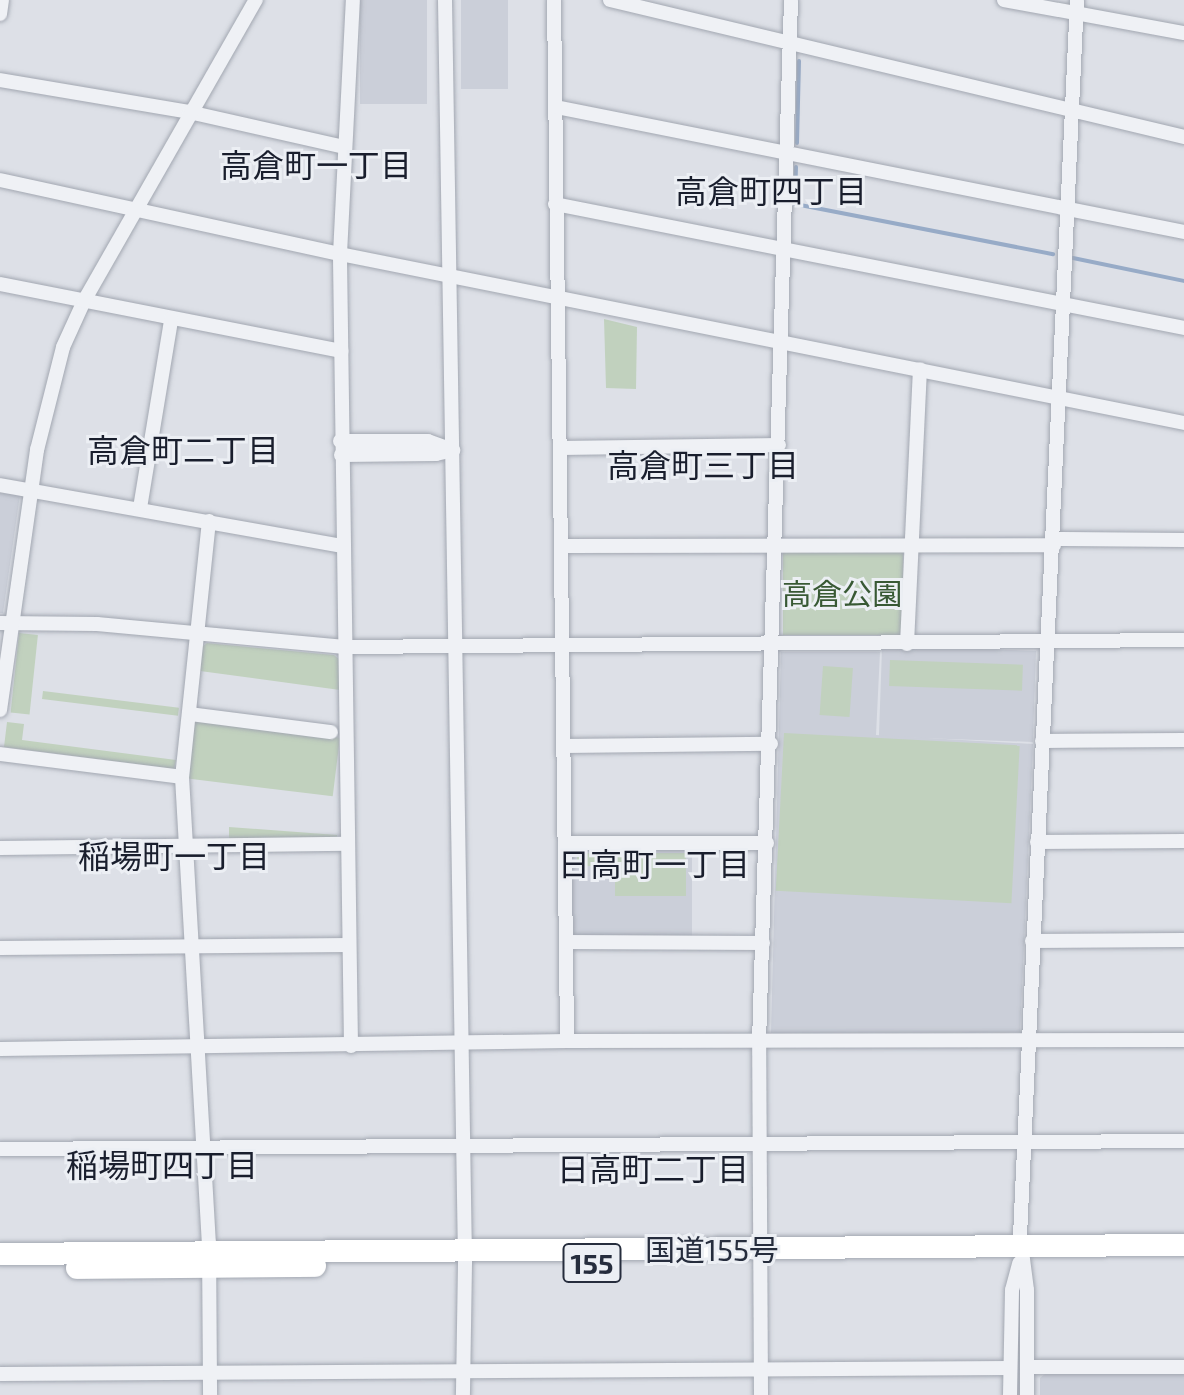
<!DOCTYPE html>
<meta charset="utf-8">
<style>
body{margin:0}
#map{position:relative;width:1184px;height:1395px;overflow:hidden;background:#dde0e7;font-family:"Exo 2","Noto Sans JP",sans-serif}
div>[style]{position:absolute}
.built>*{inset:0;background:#cbcfd9;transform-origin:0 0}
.green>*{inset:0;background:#c1d1be;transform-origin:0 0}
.stream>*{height:4px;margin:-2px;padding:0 2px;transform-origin:2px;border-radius:2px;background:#97abc7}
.roads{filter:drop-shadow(0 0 2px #a2a7b1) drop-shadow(0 0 2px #a2a7b1)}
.minor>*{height:14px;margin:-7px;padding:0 7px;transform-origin:7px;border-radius:7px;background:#eff1f5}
.highway>*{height:22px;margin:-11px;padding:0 11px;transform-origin:11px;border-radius:11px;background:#fff}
span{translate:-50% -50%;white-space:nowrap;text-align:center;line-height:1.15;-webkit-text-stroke:6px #eceff4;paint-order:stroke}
.shield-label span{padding:2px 6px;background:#eceff4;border:2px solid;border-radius:6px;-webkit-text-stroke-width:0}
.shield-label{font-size:28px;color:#262d3d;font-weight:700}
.park-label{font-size:30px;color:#385934}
.street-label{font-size:30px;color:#262d3d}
.neighbourhood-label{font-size:32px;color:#191e2d}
</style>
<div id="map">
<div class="built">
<i style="left:360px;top:0;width:67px;height:104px"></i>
<i style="left:461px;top:0;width:47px;height:89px"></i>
<i style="clip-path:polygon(0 493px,20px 495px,3px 613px,0 613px)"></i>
<i style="left:1036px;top:651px;width:91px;height:154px;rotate:92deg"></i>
<i style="clip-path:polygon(781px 652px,880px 652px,876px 735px,1033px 744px,1020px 1032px,771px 1033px)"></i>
<i style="clip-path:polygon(576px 850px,692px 850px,692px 937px,577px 938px,572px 932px,571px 854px)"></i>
<i style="clip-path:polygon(1184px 1373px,1184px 1395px,1040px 1395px,1040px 1378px,1045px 1374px)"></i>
</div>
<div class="green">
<i style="clip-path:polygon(604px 319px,637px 327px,636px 389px,606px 388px)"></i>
<i style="left:783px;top:551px;width:120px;height:84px"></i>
<i style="left:19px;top:633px;width:19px;height:80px;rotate:6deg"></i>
<i style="clip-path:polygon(207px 643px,334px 655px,340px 660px,340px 690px,200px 671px,202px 647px)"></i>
<i style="left:890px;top:660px;width:133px;height:26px;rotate:2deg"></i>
<i style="left:823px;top:666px;width:30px;height:49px;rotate:4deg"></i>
<i style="left:43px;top:691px;width:137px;height:8px;rotate:7deg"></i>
<i style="left:195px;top:720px;width:146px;height:59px;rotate:7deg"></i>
<i style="clip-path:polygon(7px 722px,24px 724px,22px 740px,176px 760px,174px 769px,4px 747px)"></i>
<i style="left:784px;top:733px;width:236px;height:158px;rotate:3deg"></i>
<i style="clip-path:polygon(229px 827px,337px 835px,337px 839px,229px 840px)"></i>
<i style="clip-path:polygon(577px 853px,686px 853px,686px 896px,615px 896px,615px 866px,577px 866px)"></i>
</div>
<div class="stream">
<i style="left:797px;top:143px;width:82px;rotate:-88.6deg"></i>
<i style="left:796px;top:167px;width:37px;rotate:92deg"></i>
<i style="left:795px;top:204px;width:263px;rotate:11deg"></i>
<i style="left:1073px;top:258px;width:113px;rotate:11.7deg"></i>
</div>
<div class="roads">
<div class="minor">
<i style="left:445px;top:0;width:1263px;rotate:89.09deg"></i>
<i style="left:465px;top:1263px;width:132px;rotate:90.9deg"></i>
<i style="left:554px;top:0;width:1041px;rotate:89.28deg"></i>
<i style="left:610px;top:0;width:590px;rotate:13.42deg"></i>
<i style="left:1004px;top:0;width:183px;rotate:10.4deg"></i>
<i style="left:0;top:14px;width:14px;rotate:-82deg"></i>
<i style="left:0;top:80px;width:192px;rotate:9.6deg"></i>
<i style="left:189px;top:112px;width:159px;rotate:12.7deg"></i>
<i style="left:556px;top:107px;width:640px;rotate:11.26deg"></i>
<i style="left:0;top:180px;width:348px;rotate:12.3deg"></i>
<i style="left:340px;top:254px;width:861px;rotate:11.32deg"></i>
<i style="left:555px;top:204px;width:641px;rotate:11.15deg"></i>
<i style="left:0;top:284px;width:348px;rotate:11.1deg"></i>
<i style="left:340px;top:441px;width:88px"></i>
<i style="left:428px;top:441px;width:27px;rotate:20deg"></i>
<i style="left:561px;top:448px;width:218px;rotate:-0.8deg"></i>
<i style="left:341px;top:455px;width:95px;rotate:-0.6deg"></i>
<i style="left:436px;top:454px;width:17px;rotate:-13deg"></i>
<i style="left:0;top:485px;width:347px;rotate:10.1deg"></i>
<i style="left:140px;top:508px;width:191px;rotate:-80.6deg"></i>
<i style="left:209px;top:521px;width:257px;rotate:96deg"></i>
<i style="left:182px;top:777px;width:467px;rotate:86.7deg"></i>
<i style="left:209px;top:1243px;width:152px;rotate:89.6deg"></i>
<i style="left:1054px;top:539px;width:130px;rotate:0.4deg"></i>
<i style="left:562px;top:546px;width:492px;rotate:-0.1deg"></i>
<i style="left:0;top:623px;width:97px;rotate:0.6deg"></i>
<i style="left:97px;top:624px;width:249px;rotate:5.3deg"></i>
<i style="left:345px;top:647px;width:839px;rotate:-0.48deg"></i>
<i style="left:907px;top:644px;width:275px;rotate:-87.3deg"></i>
<i style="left:0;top:710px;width:263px;rotate:-81.9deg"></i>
<i style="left:37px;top:450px;width:106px;rotate:-75.8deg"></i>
<i style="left:63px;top:347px;width:51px;rotate:-65.5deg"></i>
<i style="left:84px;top:301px;width:347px;rotate:-60.3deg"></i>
<i style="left:190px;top:714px;width:142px;rotate:7.3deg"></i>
<i style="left:1042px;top:741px;width:142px;rotate:-0.4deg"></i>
<i style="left:564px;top:746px;width:207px;rotate:-0.6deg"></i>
<i style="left:0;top:754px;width:183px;rotate:7.2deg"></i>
<i style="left:1037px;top:842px;width:147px;rotate:-0.4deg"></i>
<i style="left:566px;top:843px;width:201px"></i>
<i style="left:0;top:848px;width:348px;rotate:-0.7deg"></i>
<i style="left:1032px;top:941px;width:152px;rotate:-0.4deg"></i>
<i style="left:566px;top:942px;width:197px;rotate:0.3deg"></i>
<i style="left:0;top:948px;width:349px;rotate:-0.5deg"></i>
<i style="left:351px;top:1046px;width:792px;rotate:-90.8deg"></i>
<i style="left:340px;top:254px;width:254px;rotate:-87.1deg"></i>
<i style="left:0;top:1049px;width:567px;rotate:-0.81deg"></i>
<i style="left:567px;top:1041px;width:617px;rotate:-0.09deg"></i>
<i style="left:0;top:1149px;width:1184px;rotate:-0.39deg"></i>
<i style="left:1027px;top:1367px;width:157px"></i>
<i style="left:0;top:1374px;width:1010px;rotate:-0.34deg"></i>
<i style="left:761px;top:1395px;width:353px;rotate:-90.3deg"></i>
<i style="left:759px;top:1042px;width:1042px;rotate:-88.24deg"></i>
<i style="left:1010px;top:1395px;width:105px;rotate:-88.9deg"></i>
<i style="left:1012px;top:1290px;width:28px;rotate:-75deg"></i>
<i style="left:1027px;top:1395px;width:105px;rotate:-90deg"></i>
<i style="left:1027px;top:1290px;width:54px;rotate:-97.4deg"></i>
<i style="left:1020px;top:1236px;width:1237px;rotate:-87.36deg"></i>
</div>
<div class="highway">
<i style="left:0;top:1254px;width:1184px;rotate:-0.44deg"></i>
<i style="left:77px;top:1268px;width:238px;rotate:-0.5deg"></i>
</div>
</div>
<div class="shield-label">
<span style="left:592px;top:1263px">155</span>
</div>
<div class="park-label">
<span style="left:842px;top:593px">高倉公園</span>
</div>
<div class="street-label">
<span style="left:712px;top:1249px">国道155号</span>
</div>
<div class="neighbourhood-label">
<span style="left:316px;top:164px">高倉町一丁目</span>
<span style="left:771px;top:190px">高倉町四丁目</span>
<span style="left:183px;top:449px">高倉町二丁目</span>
<span style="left:703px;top:464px">高倉町三丁目</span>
<span style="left:174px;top:855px">稲場町一丁目</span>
<span style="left:654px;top:863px">日高町一丁目</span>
<span style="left:162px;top:1164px">稲場町四丁目</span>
<span style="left:653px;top:1168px">日高町二丁目</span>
</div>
</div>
